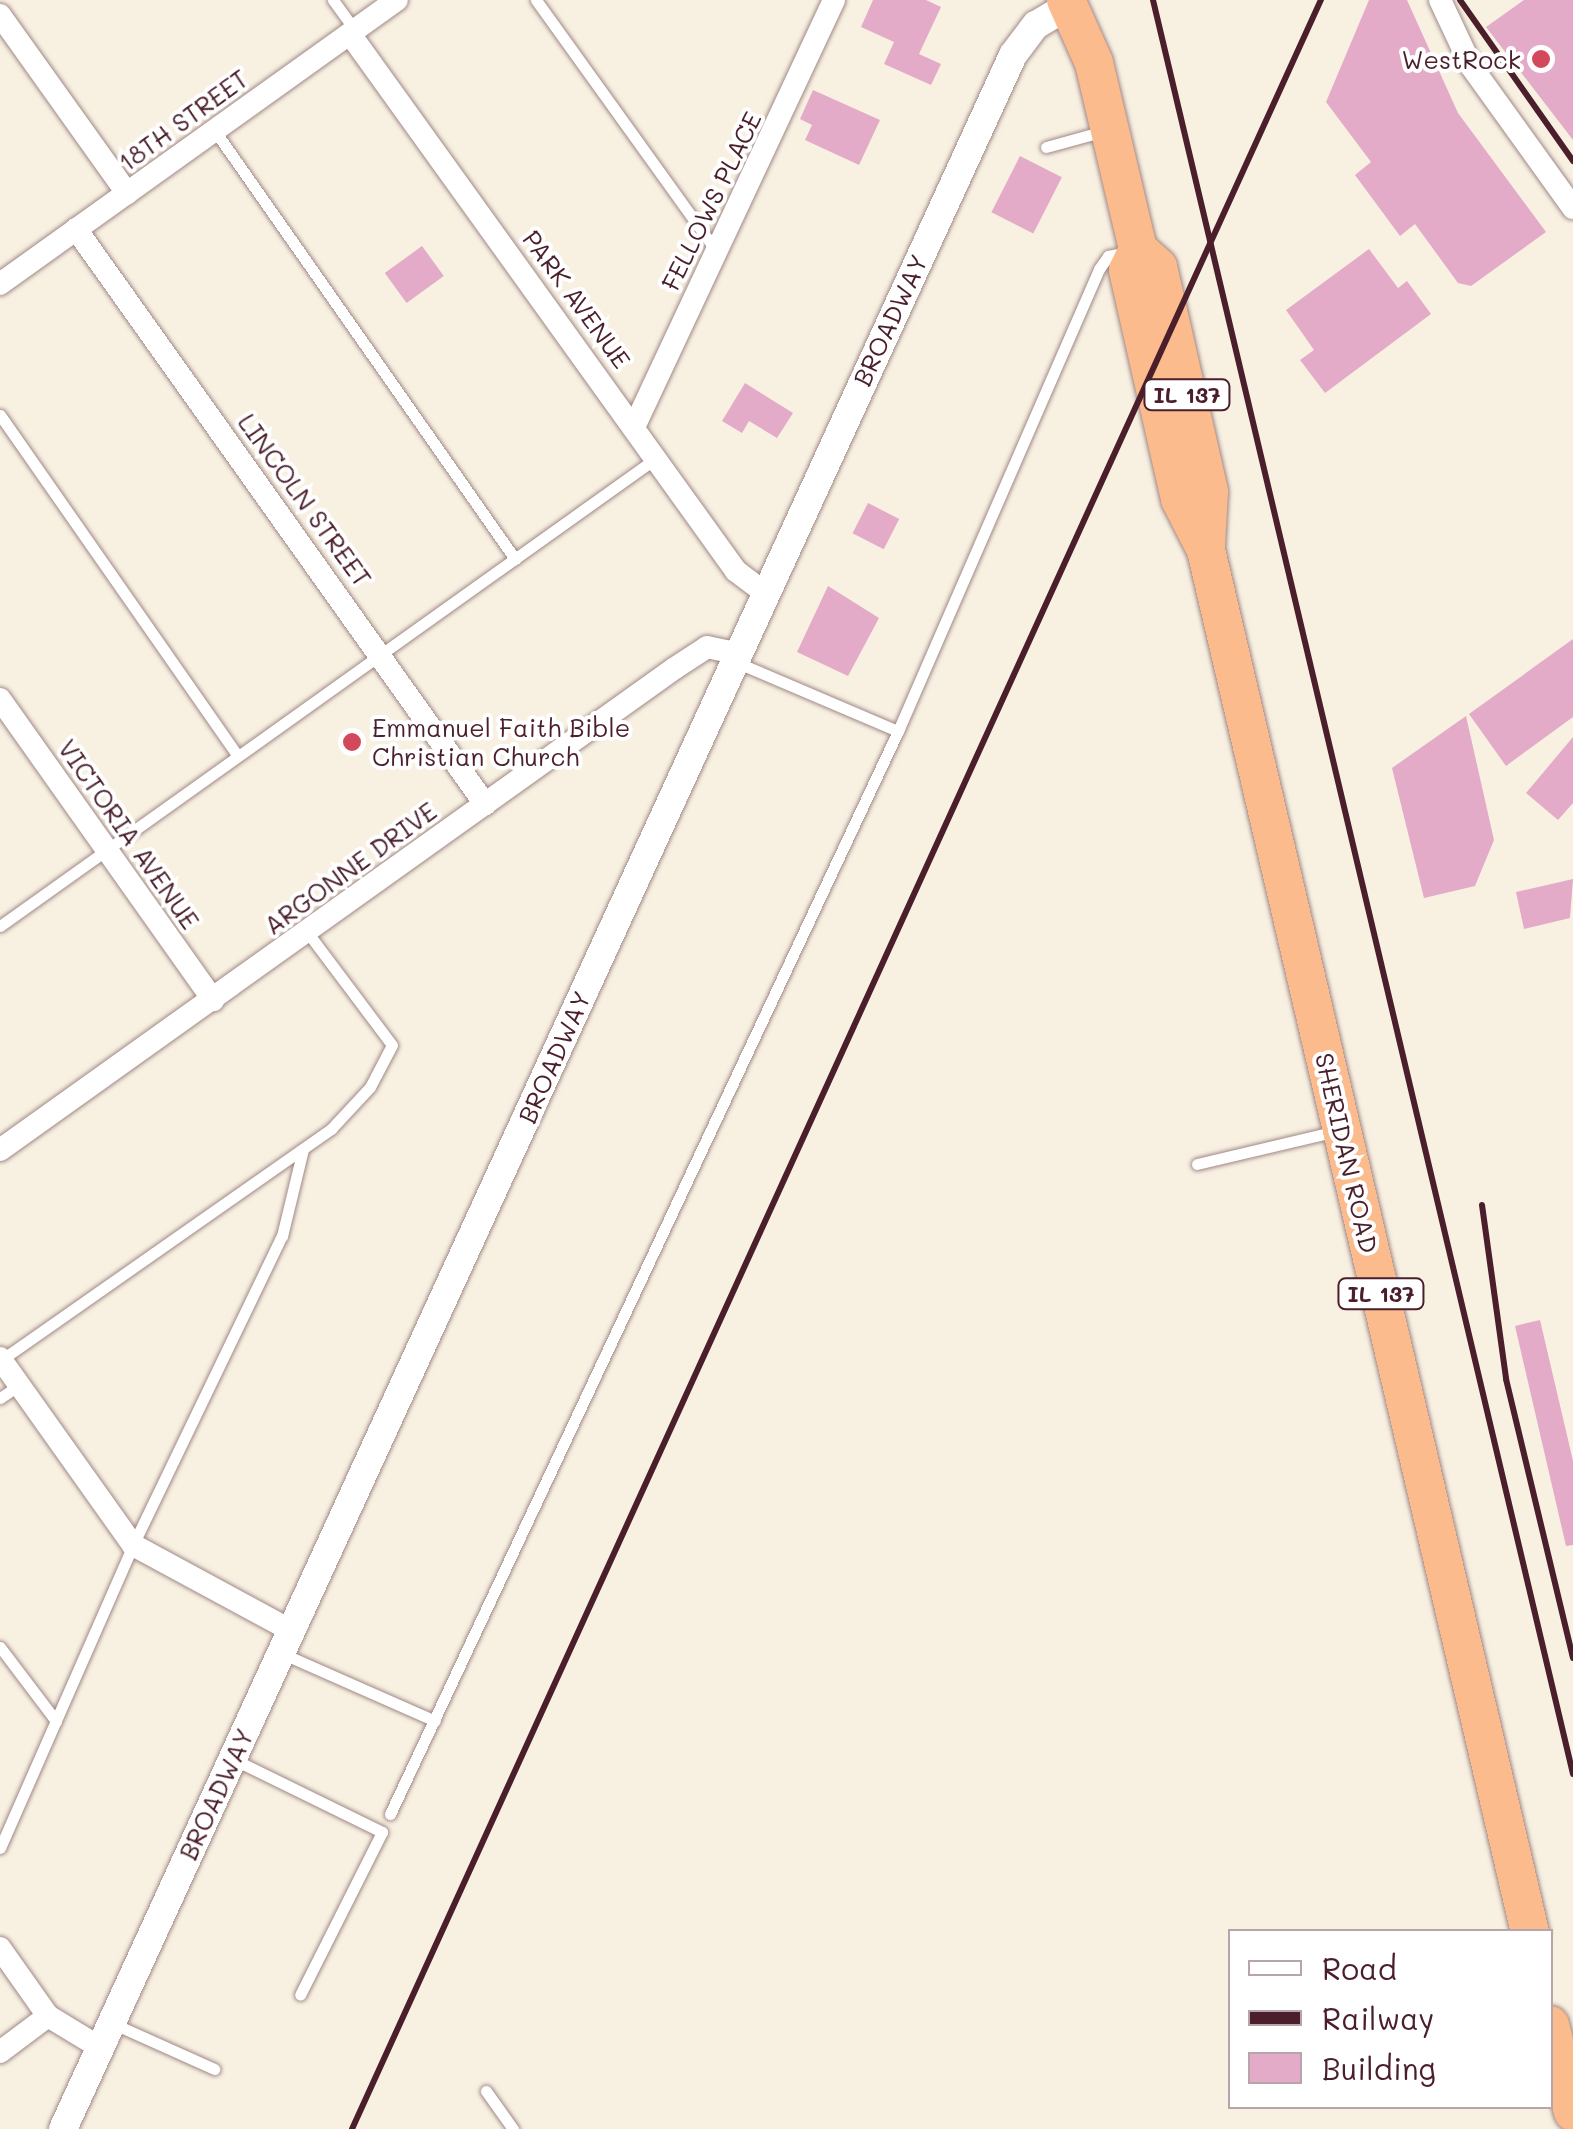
<!DOCTYPE html>
<style>
body{margin:0}
#map{position:relative;width:1573px;height:2129px;overflow:hidden;background:#f8f1e2;font-family:Mali,sans-serif}
div>[style]{position:absolute}
.building>*{inset:0;background:#e3abc7;transform-origin:0 0}
.roads{filter:drop-shadow(0 0 2px #a18886) drop-shadow(0 0 2px #a18886)}
.service>*{height:11px;margin:-5.5px;padding:0 5.5px;transform-origin:5.5px;border-radius:5.5px;background:#fff}
.minor>*{height:22px;margin:-11px;padding:0 11px;transform-origin:11px;border-radius:11px;background:#fff}
.tertiary>*{height:28px;margin:-14px;padding:0 14px;transform-origin:14px;border-radius:14px;background:#fff}
.trunk>*{height:38px;margin:-19px;padding:0 19px;transform-origin:19px;border-radius:19px;background:#fbbb8d}
.rail>*{height:6px;margin:-3px;padding:0 3px;transform-origin:3px;border-radius:3px;background:#4a1f2b}
.dots>*{width:28px;height:28px;translate:-50% -50%;box-sizing:border-box;border:5px solid #fff;border-radius:50%}
span{translate:-50% -50%;white-space:nowrap;text-align:center;line-height:1.15;-webkit-text-stroke:8px #fff;paint-order:stroke}
.shield-label span{padding:2px 8px;background:#fff;border:2px solid;border-radius:8px;-webkit-text-stroke-width:0}
.shield-label{font-size:22px;color:#4a1f2b;font-weight:700}
.poi-label{font-size:25px;color:#4a1f2b}
.right{translate:-100% -50%;text-align:right}
.left{translate:0 -50%;text-align:left}
.street-label{font-size:25px;color:#4a1f2b}
.legend{position:absolute;left:1228px;top:1929px;width:325px;height:180px;box-sizing:border-box;background:#fff;border:2px solid #b7a5aa;margin:0;padding:12px 18px;list-style:none;font-size:30px;color:#4a1f2b}
.legend li{display:flex;align-items:center;gap:20px;height:50px}
.legend b{width:50px;border:2px solid #b7a5aa}
</style>
<div id="map">
<div class="building">
<i style="clip-path:polygon(873px 0,926px 0,941px 7px,919px 54px,941px 64px,931px 85px,884px 64px,894px 42px,861px 27px)"></i>
<i style="clip-path:polygon(1369px 0,1407px 0,1458px 113px,1546px 232px,1471px 286px,1458px 283px,1415px 224px,1400px 236px,1355px 175px,1371px 162px,1326px 102px)"></i>
<i style="clip-path:polygon(1524px 0,1573px 0,1573px 140px,1486px 27px)"></i>
<i style="clip-path:polygon(813px 90px,880px 120px,859px 165px,805px 140px,812px 125px,800px 119px)"></i>
<i style="left:1020px;top:156px;width:47px;height:63px;rotate:27deg"></i>
<i style="left:422px;top:246px;width:37px;height:46px;rotate:54deg"></i>
<i style="clip-path:polygon(1369px 249px,1398px 288px,1407px 281px,1431px 314px,1325px 393px,1300px 360px,1314px 350px,1286px 310px)"></i>
<i style="clip-path:polygon(745px 383px,793px 413px,777px 438px,749px 421px,742px 433px,722px 421px)"></i>
<i style="left:868px;top:503px;width:35px;height:34px;rotate:27deg"></i>
<i style="clip-path:polygon(828px 586px,879px 618px,848px 676px,797px 652px)"></i>
<i style="clip-path:polygon(1573px 639px,1573px 717px,1506px 766px,1469px 714px)"></i>
<i style="clip-path:polygon(1466px 716px,1494px 840px,1475px 886px,1424px 898px,1392px 768px)"></i>
<i style="clip-path:polygon(1573px 737px,1573px 803px,1558px 820px,1526px 793px)"></i>
<i style="clip-path:polygon(1573px 879px,1570px 918px,1524px 929px,1516px 892px)"></i>
<i style="clip-path:polygon(1540px 1320px,1573px 1461px,1573px 1545px,1566px 1546px,1515px 1326px)"></i>
</div>
<div class="roads">
<div class="service">
<i style="left:333px;top:0;width:37px;rotate:54deg"></i>
<i style="left:536px;top:0;width:310px;rotate:54.3deg"></i>
<i style="left:215px;top:131px;width:523px;rotate:54.97deg"></i>
<i style="left:1046px;top:147px;width:60px;rotate:-15.4deg"></i>
<i style="left:0;top:415px;width:414px;rotate:55.1deg"></i>
<i style="left:736px;top:662px;width:176px;rotate:23.1deg"></i>
<i style="left:0;top:926px;width:806px;rotate:-35.5deg"></i>
<i style="left:1197px;top:1164px;width:144px;rotate:-13.3deg"></i>
<i style="left:1px;top:1360px;width:403px;rotate:-35deg"></i>
<i style="left:331px;top:1129px;width:57px;rotate:-47.1deg"></i>
<i style="left:370px;top:1087px;width:47px;rotate:-62.4deg"></i>
<i style="left:392px;top:1045px;width:140px;rotate:-126.9deg"></i>
<i style="left:0;top:1398px;width:23px;rotate:-34deg"></i>
<i style="left:0;top:1647px;width:93px;rotate:52.9deg"></i>
<i style="left:281px;top:1653px;width:168px;rotate:23.8deg"></i>
<i style="left:233px;top:1759px;width:166px;rotate:26.1deg"></i>
<i style="left:382px;top:1832px;width:182px;rotate:116.7deg"></i>
<i style="left:390px;top:1814px;width:1196px;rotate:-64.87deg"></i>
<i style="left:898px;top:731px;width:504px;rotate:-66.49deg"></i>
<i style="left:1099px;top:269px;width:16px;rotate:-55deg"></i>
<i style="left:1108px;top:256px;width:21px;rotate:-11deg"></i>
<i style="left:0;top:1848px;width:331px;rotate:-66.3deg"></i>
<i style="left:133px;top:1545px;width:343px;rotate:-64.3deg"></i>
<i style="left:282px;top:1236px;width:89px;rotate:-76.4deg"></i>
<i style="left:114px;top:2024px;width:110px;rotate:24.2deg"></i>
<i style="left:486px;top:2091px;width:47px;rotate:54.6deg"></i>
</div>
<div class="minor">
<i style="left:1440px;top:0;width:73px;rotate:64.8deg"></i>
<i style="left:1471px;top:66px;width:175px;rotate:54.3deg"></i>
<i style="left:0;top:15px;width:219px;rotate:54.5deg"></i>
<i style="left:350px;top:34px;width:661px;rotate:54.29deg"></i>
<i style="left:736px;top:571px;width:35px;rotate:37deg"></i>
<i style="left:76px;top:229px;width:706px;rotate:54.58deg"></i>
<i style="left:0;top:284px;width:488px;rotate:-35.6deg"></i>
<i style="left:635px;top:425px;width:469px;rotate:-64.9deg"></i>
<i style="left:0;top:699px;width:369px;rotate:54.7deg"></i>
<i style="left:0;top:1150px;width:829px;rotate:-35.53deg"></i>
<i style="left:675px;top:668px;width:38px;rotate:-33deg"></i>
<i style="left:707px;top:647px;width:30px;rotate:12deg"></i>
<i style="left:0;top:1358px;width:229px;rotate:54.6deg"></i>
<i style="left:133px;top:1545px;width:181px;rotate:28.4deg"></i>
<i style="left:0;top:1948px;width:83px;rotate:54.8deg"></i>
<i style="left:48px;top:2016px;width:60px;rotate:31.3deg"></i>
<i style="left:0;top:2052px;width:60px;rotate:-36.9deg"></i>
</div>
<div class="tertiary">
<i style="left:63px;top:2129px;width:2281px;rotate:-65.39deg"></i>
<i style="left:1013px;top:55px;width:38px;rotate:-53deg"></i>
<i style="left:1036px;top:25px;width:39px;rotate:-31deg"></i>
</div>
<div class="trunk">
<i style="left:1066px;top:0;width:69px;rotate:66deg"></i>
<i style="left:1094px;top:63px;width:191px;rotate:76.7deg"></i>
<i style="left:1138px;top:249px;width:27px;rotate:42deg"></i>
<i style="left:1158px;top:267px;width:231px;rotate:77.2deg"></i>
<i style="left:1209px;top:492px;width:54px;rotate:93.2deg"></i>
<i style="left:1138px;top:249px;width:23px;rotate:115deg"></i>
<i style="left:1128px;top:270px;width:235px;rotate:77.2deg"></i>
<i style="left:1180px;top:499px;width:57px;rotate:63deg"></i>
<i style="left:1206px;top:550px;width:1419px;rotate:76.81deg"></i>
<i style="left:1550px;top:2025px;width:90px;rotate:75.2deg"></i>
</div>
</div>
<div class="rail">
<i style="left:1153px;top:0;width:1823px;rotate:76.68deg"></i>
<i style="left:1460px;top:0;width:197px;rotate:54.9deg"></i>
<i style="left:1482px;top:1205px;width:176px;rotate:82.1deg"></i>
<i style="left:1506px;top:1379px;width:287px;rotate:76.5deg"></i>
<i style="left:352px;top:2129px;width:2339px;rotate:-65.53deg"></i>
</div>
<div class="dots">
<i style="left:1541px;top:59px;background:#d1495b"></i>
<i style="left:352px;top:742px;background:#d1495b"></i>
</div>
<div class="shield-label">
<span style="left:1187px;top:395px">IL 137</span>
<span style="left:1381px;top:1294px">IL 137</span>
</div>
<div class="poi-label">
<span class="right" style="left:1521px;top:59px">WestRock</span>
<span class="left" style="left:372px;top:742px">Emmanuel Faith Bible<br>Christian Church</span>
</div>
<div class="street-label">
<span style="left:183px;top:120px;rotate:-36deg">18TH STREET</span>
<span style="left:711px;top:201px;rotate:-64deg">FELLOWS PLACE</span>
<span style="left:577px;top:299px;rotate:54deg">PARK AVENUE</span>
<span style="left:890px;top:320px;rotate:-65deg">BROADWAY</span>
<span style="left:305px;top:500px;rotate:54deg">LINCOLN STREET</span>
<span style="left:129px;top:834px;rotate:55deg">VICTORIA AVENUE</span>
<span style="left:350px;top:868px;rotate:-36deg">ARGONNE DRIVE</span>
<span style="left:554px;top:1057px;rotate:-66deg">BROADWAY</span>
<span style="left:1347px;top:1153px;rotate:77deg">SHERIDAN ROAD</span>
<span style="left:216px;top:1794px;rotate:-65deg">BROADWAY</span>
</div>
<ul class="legend">
<li><b style="height:12px;background:#fff"></b>Road</li>
<li><b style="height:12px;background:#4a1f2b"></b>Railway</li>
<li><b style="height:28px;background:#e3abc7"></b>Building</li>
</ul>
</div>
